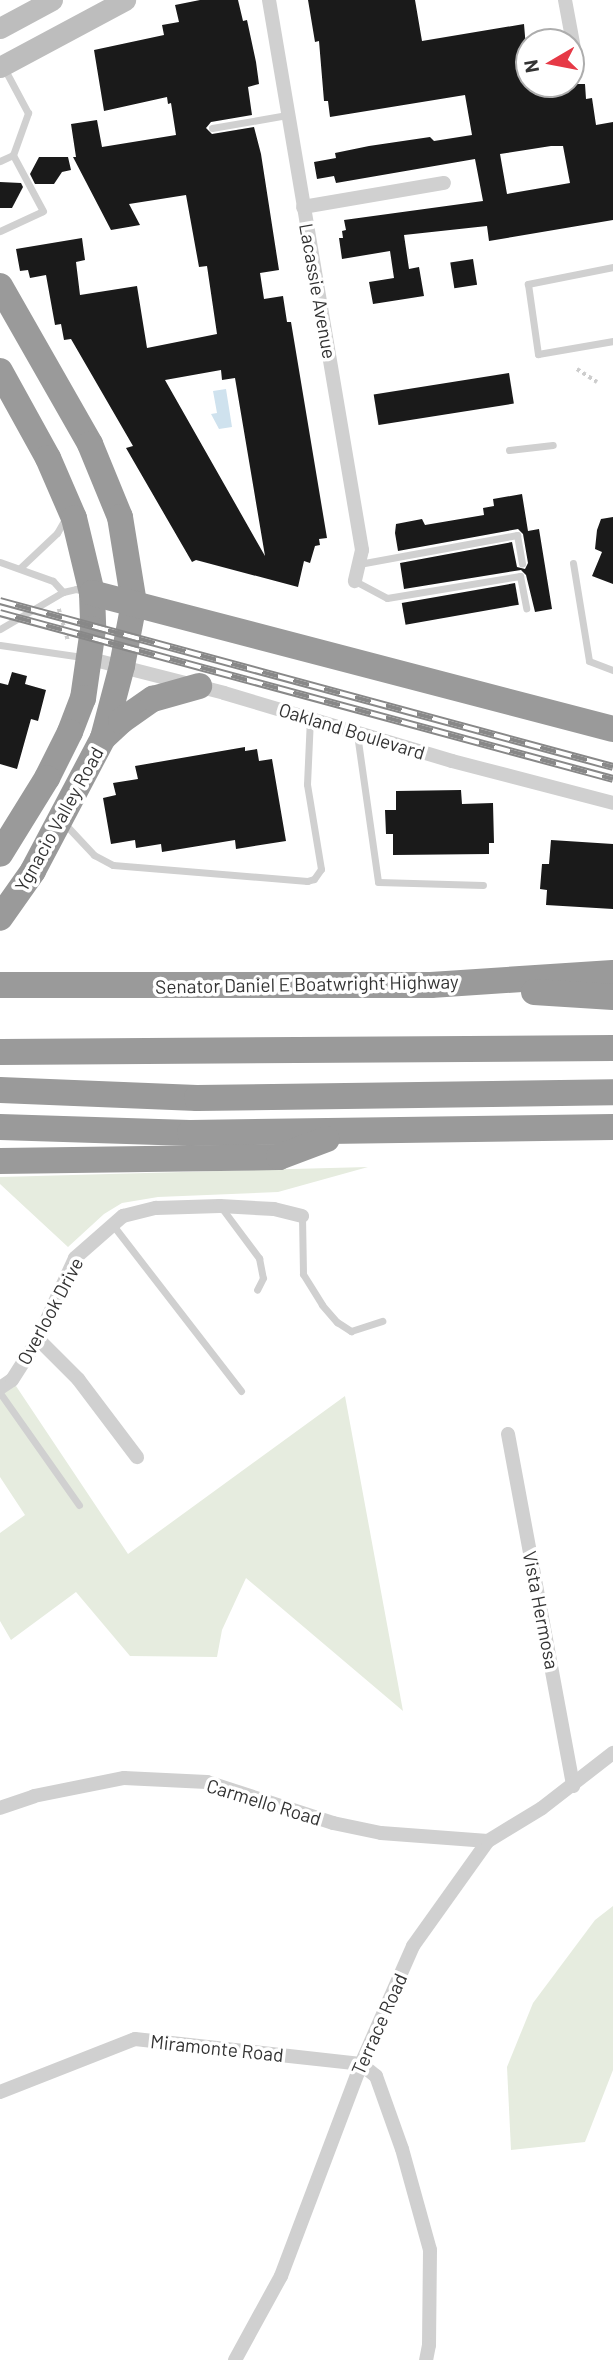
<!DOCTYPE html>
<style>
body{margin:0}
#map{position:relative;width:613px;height:2360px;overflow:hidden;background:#fff;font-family:Barlow,sans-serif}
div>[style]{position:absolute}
.green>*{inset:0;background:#e6ecdf}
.water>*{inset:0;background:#cfe2ee}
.building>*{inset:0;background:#1a1a1a;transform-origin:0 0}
.path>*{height:3.5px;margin-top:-1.75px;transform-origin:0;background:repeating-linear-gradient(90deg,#cdcdcd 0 3.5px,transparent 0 7px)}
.lane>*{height:7px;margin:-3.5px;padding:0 3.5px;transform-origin:3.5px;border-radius:3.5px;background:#d0d0d0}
.street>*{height:14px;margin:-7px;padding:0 7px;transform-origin:7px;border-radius:7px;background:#d0d0d0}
.secondary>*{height:21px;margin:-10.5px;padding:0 10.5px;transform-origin:10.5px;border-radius:10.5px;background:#bdbdbd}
.highway>*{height:26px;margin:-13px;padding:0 13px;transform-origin:13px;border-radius:13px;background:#9a9a9a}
.rail>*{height:8px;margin-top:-4px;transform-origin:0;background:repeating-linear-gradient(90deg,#fff 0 16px,#888 0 32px);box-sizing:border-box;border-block:2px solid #888}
span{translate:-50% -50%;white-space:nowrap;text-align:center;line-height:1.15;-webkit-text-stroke:7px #fff;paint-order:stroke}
.street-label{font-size:19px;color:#333}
.north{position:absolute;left:515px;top:28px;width:70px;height:70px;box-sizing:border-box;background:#fff;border:2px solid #adadad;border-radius:50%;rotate:260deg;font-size:19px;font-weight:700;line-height:28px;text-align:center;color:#333}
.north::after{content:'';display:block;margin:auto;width:24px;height:32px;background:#e63946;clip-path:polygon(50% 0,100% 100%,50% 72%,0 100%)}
</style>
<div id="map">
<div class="green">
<i style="clip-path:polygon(368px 1167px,278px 1192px,158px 1197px,122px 1203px,104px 1214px,68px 1247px,0 1184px,0 1177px)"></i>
<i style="clip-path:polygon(12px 1380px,128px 1554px,345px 1396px,403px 1711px,246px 1578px,222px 1630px,217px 1657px,130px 1656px,76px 1592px,11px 1640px,0 1621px,0 1533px,25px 1515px,0 1477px,0 1388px)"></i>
<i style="clip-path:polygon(613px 1906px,613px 2070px,585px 2142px,511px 2150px,507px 2067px,533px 2003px,595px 1920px)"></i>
</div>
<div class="water">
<i style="clip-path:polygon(226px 389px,232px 427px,219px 429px,211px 414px,217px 413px,213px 391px)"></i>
</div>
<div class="building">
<i style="clip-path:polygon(evenodd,200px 0,238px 0,243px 21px,247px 20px,256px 62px,259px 84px,248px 87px,252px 115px,211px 122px,206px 128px,212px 134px,254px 127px,261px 154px,279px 270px,260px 273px,264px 299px,283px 296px,287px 322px,291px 322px,327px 538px,319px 539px,320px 545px,315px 546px,310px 563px,304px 561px,298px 587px,196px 560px,192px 562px,126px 448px,133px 446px,71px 339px,64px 340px,61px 324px,55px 325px,46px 275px,30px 278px,28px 270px,20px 271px,16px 249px,82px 238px,85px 260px,76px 262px,80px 295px,137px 286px,147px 348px,217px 334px,207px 266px,199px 267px,186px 195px,129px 204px,140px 225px,111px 230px,73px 157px,76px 157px,71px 124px,97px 120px,102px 147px,176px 135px,171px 103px,168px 104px,167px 97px,104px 111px,94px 50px,164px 35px,162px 25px,179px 22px,175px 5px,200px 0,221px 370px,222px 380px,235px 378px,265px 556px,165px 380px,221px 370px)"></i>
<i style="clip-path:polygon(evenodd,308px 0,415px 0,422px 41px,524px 24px,529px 84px,585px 84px,586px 99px,592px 98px,596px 125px,613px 122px,613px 220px,489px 241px,487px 226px,404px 235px,409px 269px,419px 267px,424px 296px,373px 304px,369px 282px,394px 278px,390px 251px,342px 259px,339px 238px,343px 238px,342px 231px,346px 230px,344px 220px,483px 201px,475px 159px,336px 183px,334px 176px,317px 179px,314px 162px,336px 158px,335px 153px,369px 146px,430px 137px,434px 141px,472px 135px,465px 95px,330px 117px,328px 101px,324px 101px,319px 41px,315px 42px,308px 0,551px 146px,563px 146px,570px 183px,507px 194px,500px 154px,551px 146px)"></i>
<i style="clip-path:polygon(39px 157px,68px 157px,71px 170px,62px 172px,54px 184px,35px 184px,30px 174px)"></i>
<i style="clip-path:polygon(0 182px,21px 183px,23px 187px,12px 208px,0 208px)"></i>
<i style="left:473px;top:259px;width:26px;height:23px;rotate:81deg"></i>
<i style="left:509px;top:373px;width:31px;height:137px;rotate:81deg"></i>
<i style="clip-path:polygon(522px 494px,528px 531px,539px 529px,552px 609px,535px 612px,526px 575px,521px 570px,404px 589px,400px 563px,512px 542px,517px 567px,525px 569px,528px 563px,523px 534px,518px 529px,398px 551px,395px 533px,396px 524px,422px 519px,425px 525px,484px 515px,483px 508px,494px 506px,493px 499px)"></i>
<i style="clip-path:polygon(613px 517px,613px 584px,592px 576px,602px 552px,595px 549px,597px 530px,601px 519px)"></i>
<i style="left:515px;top:583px;width:22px;height:115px;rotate:80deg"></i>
<i style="clip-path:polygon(12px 672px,27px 676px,25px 684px,46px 690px,38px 721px,31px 719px,17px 769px,0 764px,0 683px,8px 685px)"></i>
<i style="clip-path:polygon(245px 747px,245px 751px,257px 749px,259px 761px,272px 759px,286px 841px,236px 849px,235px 840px,162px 852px,161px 844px,136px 848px,135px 840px,111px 844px,103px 798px,116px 795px,113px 783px,138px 779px,135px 766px)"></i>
<i style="clip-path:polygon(461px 790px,462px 804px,493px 803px,494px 843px,489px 843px,489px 854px,393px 855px,393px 834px,386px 834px,385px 810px,396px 810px,396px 791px)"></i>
<i style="clip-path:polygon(551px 840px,613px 844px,613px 909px,546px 905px,547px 890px,540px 889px,542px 864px,549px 864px)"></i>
</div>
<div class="path">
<i style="left:577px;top:369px;width:24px;rotate:33deg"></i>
<i style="left:59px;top:609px;width:33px;rotate:74deg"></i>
</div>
<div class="lane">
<i style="left:212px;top:128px;width:76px;rotate:-9.8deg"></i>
<i style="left:0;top:161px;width:14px;rotate:-25deg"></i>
<i style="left:0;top:231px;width:47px;rotate:-24.9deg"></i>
<i style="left:43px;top:211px;width:64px;rotate:-118.2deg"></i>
<i style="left:13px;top:155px;width:45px;rotate:-70.3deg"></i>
<i style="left:28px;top:113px;width:51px;rotate:-118.1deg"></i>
<i style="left:613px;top:267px;width:87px;rotate:168.7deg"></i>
<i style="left:528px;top:284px;width:71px;rotate:81.9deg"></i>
<i style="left:538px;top:354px;width:76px;rotate:-9.8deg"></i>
<i style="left:509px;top:450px;width:44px;rotate:-6.5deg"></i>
<i style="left:0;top:562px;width:56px;rotate:19.7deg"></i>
<i style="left:53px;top:581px;width:15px;rotate:48deg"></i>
<i style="left:573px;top:563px;width:99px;rotate:80.7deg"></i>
<i style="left:589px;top:661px;width:26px;rotate:21deg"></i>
<i style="left:359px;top:564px;width:161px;rotate:-10.4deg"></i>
<i style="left:517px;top:535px;width:29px;rotate:80deg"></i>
<i style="left:20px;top:568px;width:51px;rotate:-43.4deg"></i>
<i style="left:57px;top:533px;width:16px;rotate:-60deg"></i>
<i style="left:355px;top:581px;width:36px;rotate:28deg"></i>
<i style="left:387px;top:598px;width:135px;rotate:-9.4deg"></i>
<i style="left:520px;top:576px;width:33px;rotate:79deg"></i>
<i style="left:0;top:629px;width:73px;rotate:-30.4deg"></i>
<i style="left:63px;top:592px;width:13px;rotate:-13deg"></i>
<i style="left:76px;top:589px;width:9px;rotate:13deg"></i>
<i style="left:0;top:645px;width:83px;rotate:8.3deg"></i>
<i style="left:357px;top:734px;width:149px;rotate:81.9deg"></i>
<i style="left:378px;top:882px;width:105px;rotate:1.6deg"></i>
<i style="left:64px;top:823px;width:44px;rotate:46.8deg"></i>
<i style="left:94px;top:855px;width:21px;rotate:28deg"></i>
<i style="left:113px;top:865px;width:195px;rotate:4.7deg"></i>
<i style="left:307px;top:881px;width:7px;rotate:-16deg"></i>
<i style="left:314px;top:879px;width:12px;rotate:-55deg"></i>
<i style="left:321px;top:869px;width:86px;rotate:-99.4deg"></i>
<i style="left:307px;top:784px;width:66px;rotate:-87.4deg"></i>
<i style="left:221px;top:1207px;width:64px;rotate:53.3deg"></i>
<i style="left:259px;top:1258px;width:20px;rotate:79deg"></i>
<i style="left:263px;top:1278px;width:13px;rotate:117deg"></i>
<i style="left:302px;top:1216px;width:58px;rotate:89deg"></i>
<i style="left:303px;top:1274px;width:36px;rotate:58deg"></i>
<i style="left:322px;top:1305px;width:23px;rotate:49deg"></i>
<i style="left:337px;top:1322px;width:17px;rotate:33deg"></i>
<i style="left:351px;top:1331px;width:33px;rotate:-18deg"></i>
<i style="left:112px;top:1224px;width:211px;rotate:52.3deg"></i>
<i style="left:0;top:1393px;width:137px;rotate:54.8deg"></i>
</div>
<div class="street">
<i style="left:269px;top:0;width:558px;rotate:80.4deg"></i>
<i style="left:362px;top:550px;width:32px;rotate:103deg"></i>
<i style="left:565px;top:0;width:55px;rotate:79.5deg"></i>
<i style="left:303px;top:207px;width:143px;rotate:-9.7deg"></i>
<i style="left:91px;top:659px;width:137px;rotate:14.3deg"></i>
<i style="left:224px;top:693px;width:238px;rotate:16.6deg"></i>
<i style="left:452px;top:761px;width:166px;rotate:14.6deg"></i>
<i style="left:38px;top:1339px;width:57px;rotate:45deg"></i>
<i style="left:78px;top:1379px;width:98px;rotate:52.9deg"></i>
<i style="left:0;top:1388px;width:14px;rotate:-34deg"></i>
<i style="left:12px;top:1380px;width:49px;rotate:-57.6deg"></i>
<i style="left:38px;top:1339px;width:89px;rotate:-65.4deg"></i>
<i style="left:75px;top:1258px;width:64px;rotate:-41.2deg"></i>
<i style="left:123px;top:1216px;width:34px;rotate:-14deg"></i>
<i style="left:156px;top:1208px;width:64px;rotate:-1.8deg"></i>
<i style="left:220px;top:1206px;width:54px;rotate:3.2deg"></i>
<i style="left:274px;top:1209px;width:29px;rotate:14deg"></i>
<i style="left:508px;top:1434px;width:358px;rotate:79.5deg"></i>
<i style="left:0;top:1808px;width:36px;rotate:-19deg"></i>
<i style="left:34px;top:1796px;width:92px;rotate:-11.3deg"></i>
<i style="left:124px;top:1778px;width:83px;rotate:2.8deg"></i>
<i style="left:207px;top:1782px;width:133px;rotate:18deg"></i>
<i style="left:333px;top:1823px;width:49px;rotate:11.8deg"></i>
<i style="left:381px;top:1833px;width:107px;rotate:4.3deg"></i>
<i style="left:0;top:2092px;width:145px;rotate:-21.4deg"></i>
<i style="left:135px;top:2039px;width:227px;rotate:6.3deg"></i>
<i style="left:361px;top:2064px;width:19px;rotate:39deg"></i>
<i style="left:376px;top:2076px;width:77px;rotate:70.4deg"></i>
<i style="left:402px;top:2149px;width:105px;rotate:74.5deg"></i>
<i style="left:430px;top:2250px;width:95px;rotate:90.6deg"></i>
<i style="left:429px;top:2345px;width:15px;rotate:101deg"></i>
<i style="left:235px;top:2360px;width:96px;rotate:-61.3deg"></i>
<i style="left:281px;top:2276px;width:227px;rotate:-69.3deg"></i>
<i style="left:361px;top:2064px;width:129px;rotate:-66.2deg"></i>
<i style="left:413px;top:1946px;width:129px;rotate:-54.5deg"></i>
<i style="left:488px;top:1841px;width:63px;rotate:-31.4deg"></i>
<i style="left:542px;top:1808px;width:90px;rotate:-37.8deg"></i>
</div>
<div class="secondary">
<i style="left:0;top:28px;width:59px;rotate:-28.3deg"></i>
<i style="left:0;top:67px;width:142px;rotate:-28.2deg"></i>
</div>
<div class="highway">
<i style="left:0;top:286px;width:182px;rotate:60.3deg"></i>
<i style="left:90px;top:444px;width:79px;rotate:67.7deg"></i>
<i style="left:120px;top:517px;width:87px;rotate:80.8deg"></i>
<i style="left:134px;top:603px;width:64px;rotate:100.8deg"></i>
<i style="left:122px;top:666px;width:74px;rotate:104.8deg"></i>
<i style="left:103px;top:738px;width:150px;rotate:117.8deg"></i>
<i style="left:33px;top:871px;width:57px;rotate:125.1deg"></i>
<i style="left:0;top:371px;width:99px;rotate:61.1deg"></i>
<i style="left:48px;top:458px;width:65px;rotate:66.6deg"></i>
<i style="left:74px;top:518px;width:77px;rotate:76.5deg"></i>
<i style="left:92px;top:593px;width:36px;rotate:88deg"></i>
<i style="left:93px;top:629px;width:70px;rotate:98.2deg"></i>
<i style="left:83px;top:698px;width:36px;rotate:111deg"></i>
<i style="left:70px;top:732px;width:51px;rotate:116.6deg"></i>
<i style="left:47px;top:778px;width:89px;rotate:121.7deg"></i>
<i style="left:92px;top:593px;width:538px;rotate:14.63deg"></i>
<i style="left:103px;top:738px;width:25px;rotate:-43deg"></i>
<i style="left:121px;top:721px;width:39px;rotate:-35deg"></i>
<i style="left:153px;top:699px;width:48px;rotate:-15.8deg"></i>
<i style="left:0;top:985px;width:431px"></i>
<i style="left:431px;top:985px;width:182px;rotate:-3.8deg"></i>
<i style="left:534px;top:992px;width:79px;rotate:3.6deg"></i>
<i style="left:0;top:1052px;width:613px;rotate:-0.37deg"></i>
<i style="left:0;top:1090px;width:197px;rotate:2.3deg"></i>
<i style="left:197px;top:1098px;width:416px;rotate:-0.8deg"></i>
<i style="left:0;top:1127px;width:190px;rotate:1.8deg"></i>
<i style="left:190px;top:1133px;width:423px;rotate:-0.8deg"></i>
<i style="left:0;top:1161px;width:279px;rotate:-0.8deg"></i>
<i style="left:279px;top:1157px;width:51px;rotate:-20.6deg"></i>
</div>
<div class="rail">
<i style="left:0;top:601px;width:635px;rotate:15.15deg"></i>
<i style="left:0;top:613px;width:635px;rotate:15.15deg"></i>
</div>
<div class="street-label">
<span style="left:318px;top:291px;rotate:80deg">Lacassie Avenue</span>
<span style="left:352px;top:731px;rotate:17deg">Oakland Boulevard</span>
<span style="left:59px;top:819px;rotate:-61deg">Ygnacio Valley Road</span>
<span style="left:307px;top:984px;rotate:-1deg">Senator Daniel E Boatwright Highway</span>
<span style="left:50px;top:1311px;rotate:-62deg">Overlook Drive</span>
<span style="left:541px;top:1610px;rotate:79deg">Vista Hermosa</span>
<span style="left:264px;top:1802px;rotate:17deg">Carmello Road</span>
<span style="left:379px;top:2024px;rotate:-66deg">Terrace Road</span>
<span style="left:217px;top:2048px;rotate:6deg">Miramonte Road</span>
</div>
<div class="north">N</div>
</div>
